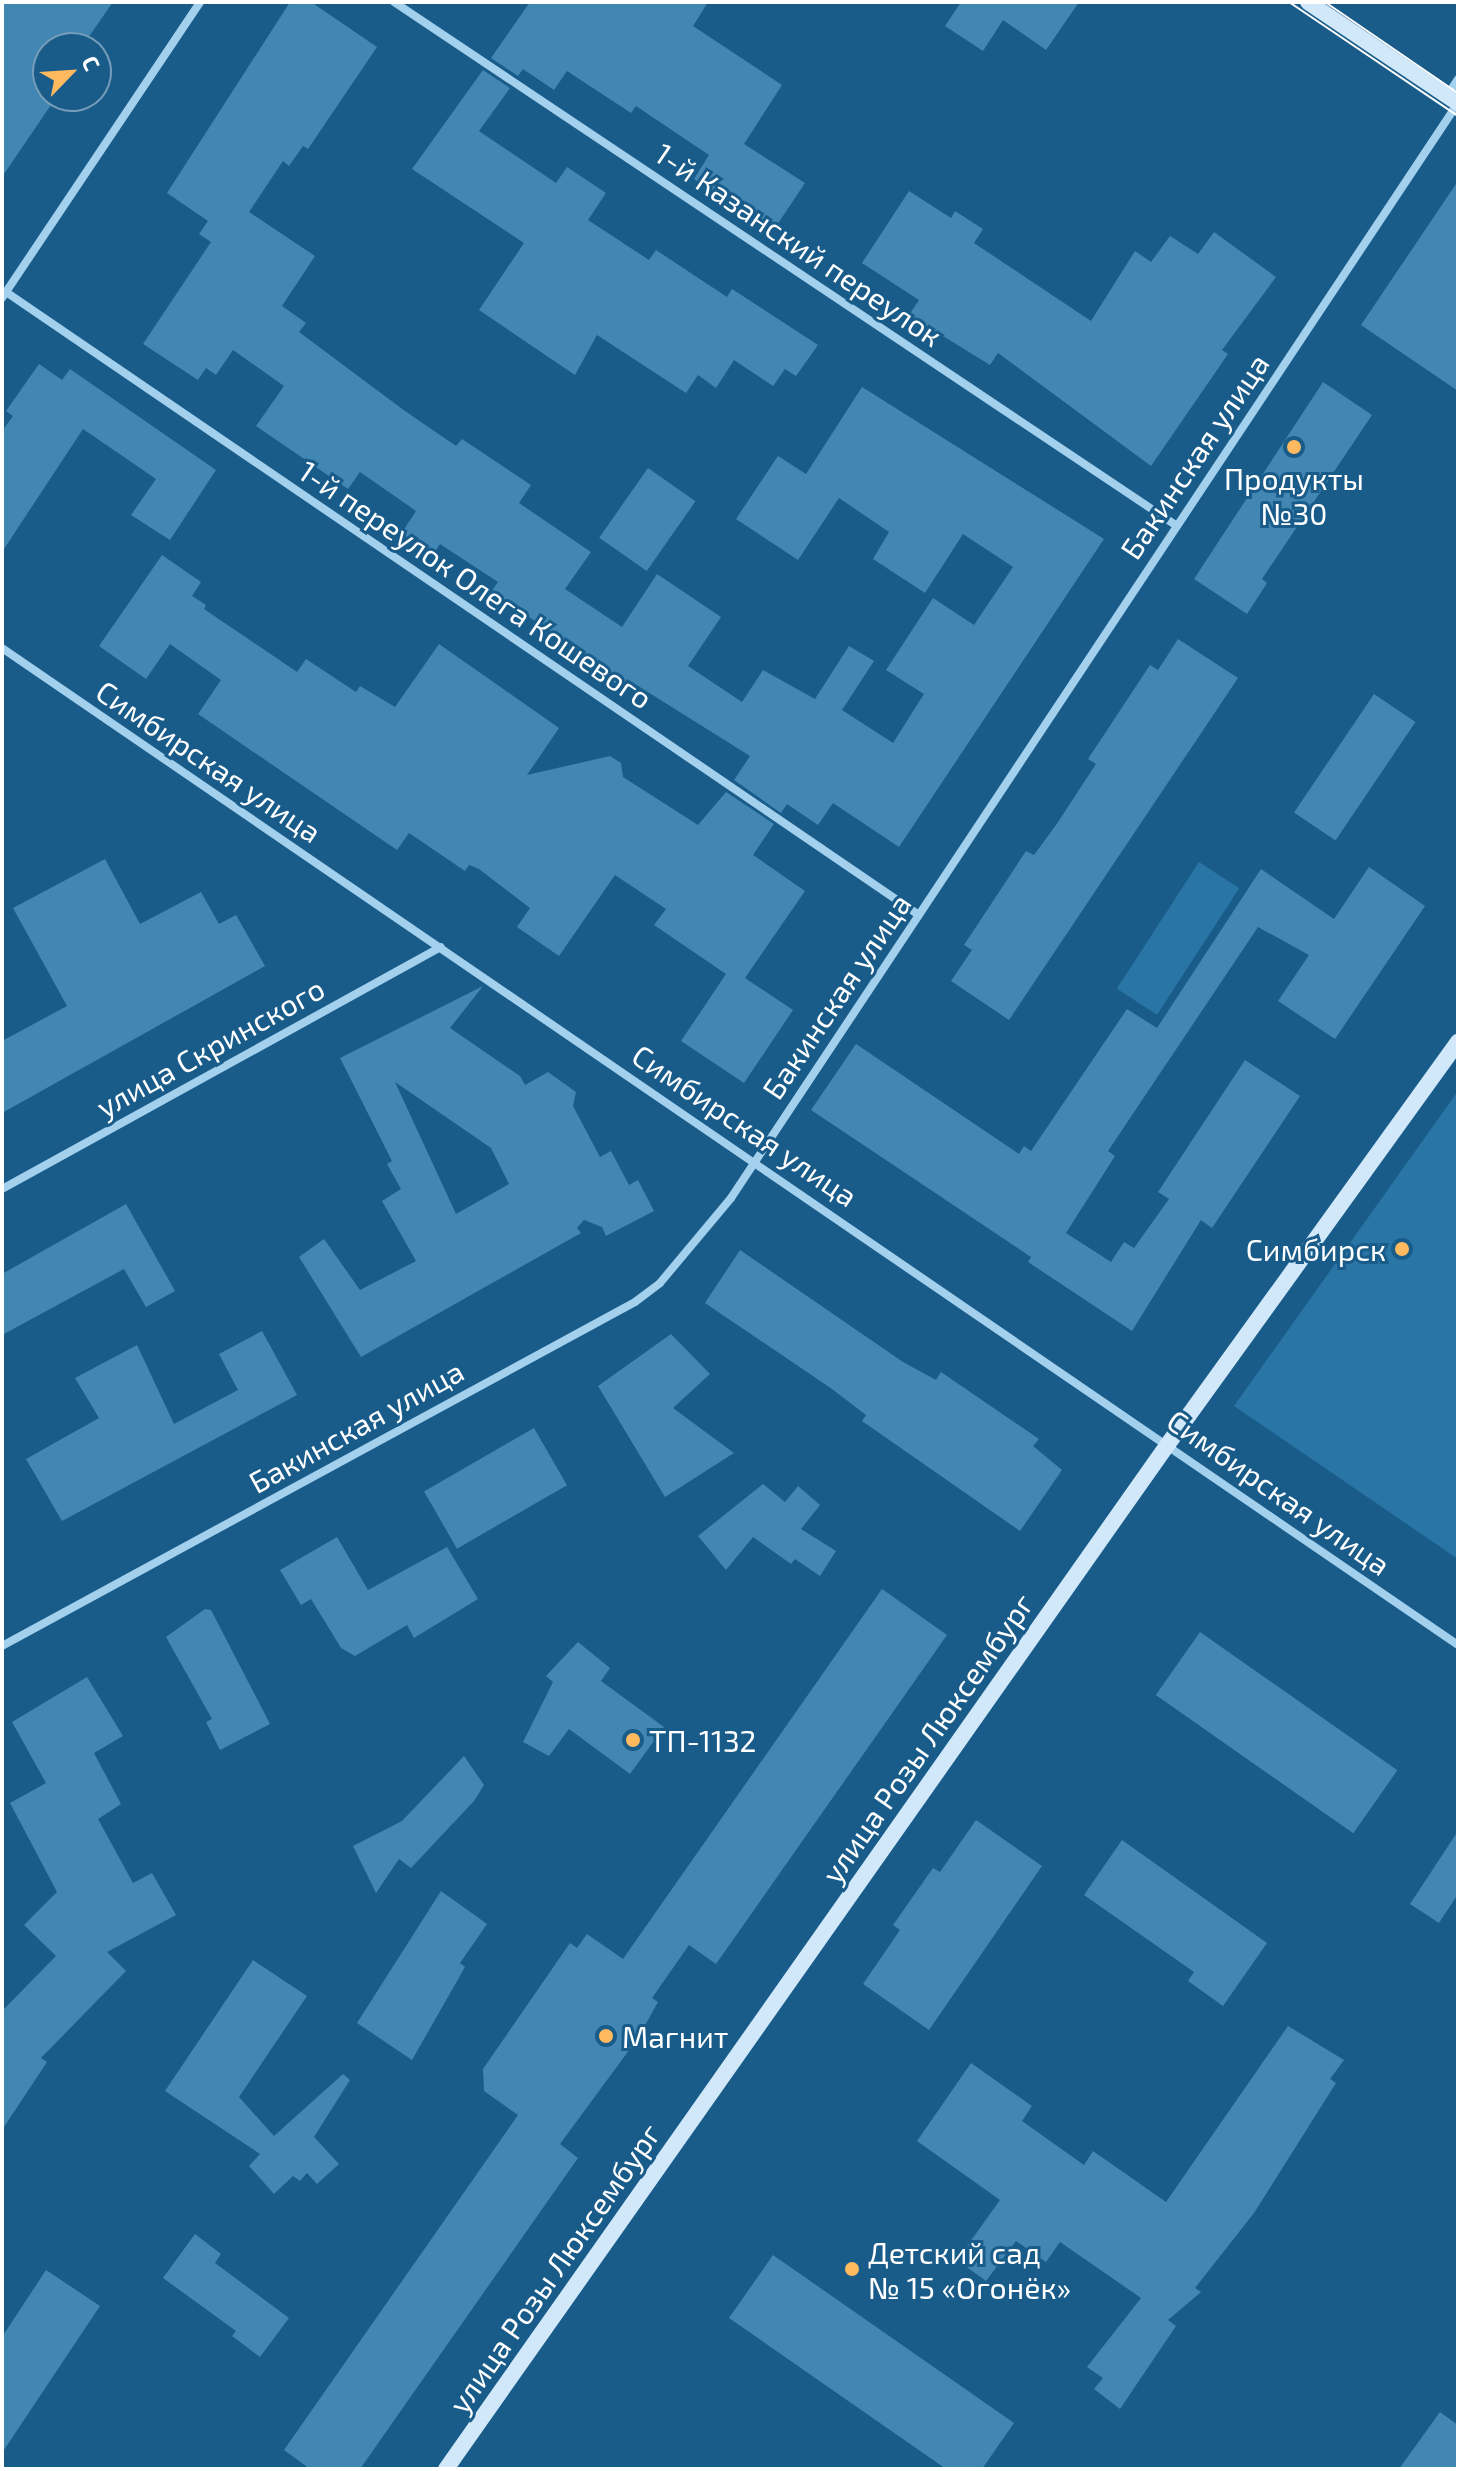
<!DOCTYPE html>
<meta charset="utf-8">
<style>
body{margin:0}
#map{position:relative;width:1460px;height:2471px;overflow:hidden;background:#195c8a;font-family:"Exo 2",sans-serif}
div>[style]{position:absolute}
.green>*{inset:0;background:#2975a6;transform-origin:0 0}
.building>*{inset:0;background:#4286b3;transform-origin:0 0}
.street>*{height:8px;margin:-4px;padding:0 4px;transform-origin:4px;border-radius:4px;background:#a3d0ed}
.secondary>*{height:16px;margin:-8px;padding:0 8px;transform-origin:8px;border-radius:8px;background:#d0e8fa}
.tram>*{height:2px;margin:-1px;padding:0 1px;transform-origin:1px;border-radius:1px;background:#fff}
.dots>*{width:22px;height:22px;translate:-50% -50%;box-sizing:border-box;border:4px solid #195c8a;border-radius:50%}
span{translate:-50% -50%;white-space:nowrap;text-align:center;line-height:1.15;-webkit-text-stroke:6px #195c8a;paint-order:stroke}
.street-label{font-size:30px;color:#fff}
.poi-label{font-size:30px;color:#fff}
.right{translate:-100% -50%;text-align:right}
.left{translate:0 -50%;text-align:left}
.frame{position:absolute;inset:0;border:4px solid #fff;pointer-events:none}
.north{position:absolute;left:32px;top:32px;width:80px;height:80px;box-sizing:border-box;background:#195c8a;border:2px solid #759db9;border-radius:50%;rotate:65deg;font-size:22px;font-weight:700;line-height:32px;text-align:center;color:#fff}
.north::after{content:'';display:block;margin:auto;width:28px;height:36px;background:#ffb95f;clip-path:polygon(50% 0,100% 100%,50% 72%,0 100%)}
</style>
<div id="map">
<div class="green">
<i style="left:1199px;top:862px;width:48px;height:151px;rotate:33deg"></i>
<i style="clip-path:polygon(1458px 1091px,1458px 1559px,1234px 1406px)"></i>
</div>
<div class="building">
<i style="clip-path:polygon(2px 2px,113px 2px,81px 48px,48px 48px,48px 96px,57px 96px,2px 177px)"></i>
<i style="clip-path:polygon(290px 2px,311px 2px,377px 47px,308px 149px,303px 146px,289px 166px,283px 161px,249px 212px,315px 256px,282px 306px,306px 323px,299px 332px,405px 411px,456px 446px,462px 439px,531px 485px,519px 503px,591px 552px,565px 589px,622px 627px,657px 574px,721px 617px,688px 666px,742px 702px,763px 670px,815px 699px,849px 646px,874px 661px,842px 710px,893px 743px,924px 694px,886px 670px,933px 598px,974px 625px,1013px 567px,963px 534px,925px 593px,873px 559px,889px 532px,839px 498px,798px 560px,736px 519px,778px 456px,806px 474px,862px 387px,1104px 539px,899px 847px,833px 803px,818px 825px,787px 804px,781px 813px,734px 780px,750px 756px,627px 679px,621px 687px,594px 669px,598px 663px,491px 592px,498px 582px,440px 544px,432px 556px,401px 534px,416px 511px,360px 472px,348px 489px,256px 426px,284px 386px,233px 350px,216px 375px,206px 368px,198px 380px,143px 344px,211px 242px,199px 234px,208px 221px,167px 193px)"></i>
<i style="clip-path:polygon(530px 2px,708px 2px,693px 26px,782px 85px,744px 144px,805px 183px,773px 231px,694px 179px,709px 155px,636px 106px,631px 113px,567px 71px,554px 90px,523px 69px,518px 76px,491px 58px)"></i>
<i style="clip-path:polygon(961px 2px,1079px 2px,1046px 50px,1003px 20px,983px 51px,945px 26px)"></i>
<i style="clip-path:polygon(483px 70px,510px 88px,479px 131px,556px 183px,567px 167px,606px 193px,588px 220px,649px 260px,656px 250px,727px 297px,732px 289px,818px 345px,796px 376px,785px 369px,773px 386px,734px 360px,716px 388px,698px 375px,686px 393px,597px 335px,575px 375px,479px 310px,524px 243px,412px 169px)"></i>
<i style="clip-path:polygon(1458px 181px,1458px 391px,1361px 325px)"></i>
<i style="clip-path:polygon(909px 191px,951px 218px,955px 211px,983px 229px,974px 243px,1091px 321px,1135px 251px,1151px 262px,1170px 236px,1198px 254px,1214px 232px,1276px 277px,1222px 350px,1228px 354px,1151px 466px,998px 353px,990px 365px,909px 315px,919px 300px,862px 263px)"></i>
<i style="clip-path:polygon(39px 364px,62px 380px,70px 369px,216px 470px,170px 540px,131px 515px,156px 479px,83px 429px,2px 552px,2px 431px,13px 416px,6px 411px)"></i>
<i style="clip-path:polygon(1323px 382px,1372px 415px,1262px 579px,1267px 583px,1247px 614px,1194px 579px)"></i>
<i style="left:648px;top:468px;width:58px;height:85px;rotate:35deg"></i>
<i style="clip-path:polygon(162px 555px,201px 582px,192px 596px,206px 605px,204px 609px,297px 672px,306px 659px,356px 692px,360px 686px,395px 707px,439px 644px,559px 728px,527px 775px,610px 756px,621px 763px,623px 777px,698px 825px,726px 792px,774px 824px,753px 855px,805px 891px,745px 978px,793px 1010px,744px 1083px,681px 1041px,726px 974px,654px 925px,666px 909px,615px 875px,559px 956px,517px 927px,530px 908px,479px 869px,469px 865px,465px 871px,409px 833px,397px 850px,198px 714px,221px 680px,170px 644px,146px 679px,99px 646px)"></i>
<i style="clip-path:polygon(1178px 639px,1238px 678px,1009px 1020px,951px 981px,972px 950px,964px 945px,1026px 851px,1034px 855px,1056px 825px,1096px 764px,1088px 759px,1150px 665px,1158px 670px)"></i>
<i style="left:1374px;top:694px;width:50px;height:143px;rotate:34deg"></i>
<i style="clip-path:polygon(105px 859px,140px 924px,201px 892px,219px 924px,236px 915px,265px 966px,2px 1113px,2px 1041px,67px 1006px,13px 908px)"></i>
<i style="clip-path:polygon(1369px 867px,1425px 906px,1335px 1039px,1278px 1001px,1309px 955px,1258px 927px,1108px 1151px,1115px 1156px,1066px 1233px,1111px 1262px,1124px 1242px,1134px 1248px,1169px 1199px,1158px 1192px,1245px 1060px,1300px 1096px,1212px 1228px,1201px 1220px,1132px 1331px,1028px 1262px,1031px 1257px,811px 1110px,856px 1044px,1019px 1154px,1024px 1146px,1031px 1151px,1127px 1009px,1157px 1028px,1261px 869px,1334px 919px)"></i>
<i style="clip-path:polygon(evenodd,483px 986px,450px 1028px,520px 1076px,525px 1085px,548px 1072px,576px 1092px,573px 1106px,600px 1157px,611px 1151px,629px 1185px,638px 1180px,654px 1211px,606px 1236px,602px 1227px,584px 1220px,577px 1228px,581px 1233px,361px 1357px,299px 1257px,324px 1239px,360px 1290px,416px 1261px,382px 1201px,401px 1189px,387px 1164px,392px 1161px,340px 1058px,483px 986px,395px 1082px,491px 1148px,509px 1184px,456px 1214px,395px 1082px)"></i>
<i style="clip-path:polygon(126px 1204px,175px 1291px,146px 1307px,124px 1269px,2px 1335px,2px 1274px)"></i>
<i style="clip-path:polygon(740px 1250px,903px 1362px,936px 1380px,941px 1372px,1039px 1439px,1033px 1446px,1062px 1470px,1020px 1531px,862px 1421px,866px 1415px,832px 1389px,705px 1303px)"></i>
<i style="clip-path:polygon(262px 1331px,297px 1395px,62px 1521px,26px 1459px,99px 1418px,75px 1378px,137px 1345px,174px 1424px,238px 1390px,219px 1354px)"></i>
<i style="clip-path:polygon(671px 1334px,710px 1374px,673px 1408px,734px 1453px,665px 1497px,598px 1386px)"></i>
<i style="left:534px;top:1428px;width:66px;height:127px;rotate:60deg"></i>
<i style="clip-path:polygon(763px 1484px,785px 1502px,798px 1486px,820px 1505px,801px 1529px,836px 1551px,820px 1576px,795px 1559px,791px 1564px,753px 1537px,726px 1570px,698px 1536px)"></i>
<i style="clip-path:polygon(337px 1537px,368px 1590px,447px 1547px,478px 1599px,414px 1638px,407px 1625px,355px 1656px,341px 1648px,311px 1599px,301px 1605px,280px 1570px)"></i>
<i style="clip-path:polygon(882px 1589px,947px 1635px,716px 1964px,689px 1945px,652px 1998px,658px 2002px,638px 2038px,560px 2144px,578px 2158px,360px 2469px,310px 2469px,284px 2450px,518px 2115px,484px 2091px,483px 2069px,570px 1943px,577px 1948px,587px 1934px,623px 1959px)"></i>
<i style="clip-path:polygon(205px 1609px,211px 1610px,270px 1724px,220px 1750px,206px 1722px,212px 1719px,166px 1637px)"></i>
<i style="left:1200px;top:1632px;width:241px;height:77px;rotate:35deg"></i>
<i style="clip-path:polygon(578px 1642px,610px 1668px,601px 1681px,664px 1727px,630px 1774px,569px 1729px,549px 1756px,523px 1742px,553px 1682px,546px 1676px)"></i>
<i style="clip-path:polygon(87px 1677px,123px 1736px,94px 1753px,121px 1804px,98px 1819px,133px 1883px,152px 1873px,176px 1915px,107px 1952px,126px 1971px,41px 2058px,47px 2062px,2px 2130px,2px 2011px,56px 1956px,24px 1925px,57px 1892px,10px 1803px,46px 1783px,12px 1722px)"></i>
<i style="clip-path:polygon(464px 1756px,484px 1785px,474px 1801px,411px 1868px,399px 1859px,376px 1893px,353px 1846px,402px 1821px)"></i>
<i style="clip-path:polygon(976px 1820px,1042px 1866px,929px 2030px,863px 1984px,900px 1930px,893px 1925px,933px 1868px,940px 1872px)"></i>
<i style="clip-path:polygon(1458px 1831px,1458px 1894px,1439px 1923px,1410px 1904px)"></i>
<i style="clip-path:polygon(1122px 1840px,1267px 1943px,1223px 2006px,1188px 1981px,1194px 1972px,1084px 1895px)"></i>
<i style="clip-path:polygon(441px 1891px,487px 1924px,460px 1963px,465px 1967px,412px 2060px,357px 2023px)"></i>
<i style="clip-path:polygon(253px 1960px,307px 1996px,239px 2097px,274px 2136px,343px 2074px,350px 2080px,314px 2137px,339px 2164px,317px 2184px,307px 2173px,300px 2181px,293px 2176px,274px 2194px,249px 2166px,260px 2154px,165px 2091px)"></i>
<i style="clip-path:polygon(1288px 2026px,1344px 2060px,1330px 2079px,1336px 2083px,1254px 2213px,1195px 2288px,1201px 2292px,1168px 2320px,1176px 2326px,1120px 2409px,1094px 2389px,1103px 2378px,1087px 2367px,1141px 2298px,1060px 2242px,1046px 2262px,1016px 2241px,986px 2281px,957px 2260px,1000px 2200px,917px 2141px,971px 2063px,1032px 2106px,1022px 2121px,1084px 2165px,1093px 2151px,1166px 2202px)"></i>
<i style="clip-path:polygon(195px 2234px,221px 2254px,215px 2263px,289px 2318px,260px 2357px,232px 2336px,236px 2331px,163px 2278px)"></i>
<i style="clip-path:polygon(773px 2255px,1014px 2423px,982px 2469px,946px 2469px,729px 2318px)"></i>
<i style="clip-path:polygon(46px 2270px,100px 2306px,2px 2453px,2px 2337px)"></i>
<i style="clip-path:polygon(1440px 2412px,1458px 2425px,1458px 2469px,1399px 2469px)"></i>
</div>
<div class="street">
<i style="left:394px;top:2px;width:942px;rotate:33.79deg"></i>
<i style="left:1447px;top:96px;width:20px;rotate:-57deg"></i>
<i style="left:6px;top:292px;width:1105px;rotate:34.31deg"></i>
<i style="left:2px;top:298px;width:356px;rotate:-56.2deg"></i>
<i style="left:2px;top:648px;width:1765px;rotate:34.4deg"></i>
<i style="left:2px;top:1189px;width:501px;rotate:-28.87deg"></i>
<i style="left:2px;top:1646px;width:720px;rotate:-28.52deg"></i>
<i style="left:635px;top:1302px;width:31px;rotate:-37deg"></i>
<i style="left:660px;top:1283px;width:111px;rotate:-50.1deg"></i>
<i style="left:731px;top:1198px;width:1314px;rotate:-56.42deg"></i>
</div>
<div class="secondary">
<i style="left:1308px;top:2px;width:181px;rotate:34deg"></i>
<i style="left:446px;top:2469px;width:1254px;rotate:-54.84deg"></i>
<i style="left:1168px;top:1444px;width:496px;rotate:-54.2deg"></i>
</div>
<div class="tram">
<i style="left:1289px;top:2px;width:204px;rotate:34deg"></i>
<i style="left:1325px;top:2px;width:161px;rotate:34.4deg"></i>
</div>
<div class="dots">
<i style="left:1294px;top:447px;background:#ffb95f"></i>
<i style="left:1402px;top:1249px;background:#ffb95f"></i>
<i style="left:633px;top:1740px;background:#ffb95f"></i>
<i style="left:606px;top:2036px;background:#ffb95f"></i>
<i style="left:852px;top:2269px;background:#ffb95f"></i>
</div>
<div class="street-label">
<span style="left:799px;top:244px;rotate:34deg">1-й Казанский переулок</span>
<span style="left:1194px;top:456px;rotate:-56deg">Бакинская улица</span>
<span style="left:476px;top:584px;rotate:34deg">1-й переулок Олега Кошевого</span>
<span style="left:209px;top:761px;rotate:34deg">Симбирская улица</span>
<span style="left:836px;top:996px;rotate:-56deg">Бакинская улица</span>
<span style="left:210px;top:1047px;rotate:-29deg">улица Скринского</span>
<span style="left:745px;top:1125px;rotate:34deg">Симбирская улица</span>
<span style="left:356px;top:1426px;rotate:-29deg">Бакинская улица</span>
<span style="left:1279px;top:1492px;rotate:35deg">Симбирская улица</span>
<span style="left:927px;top:1738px;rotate:-55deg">улица Розы Люксембург</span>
<span style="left:554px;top:2268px;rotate:-55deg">улица Розы Люксембург</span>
</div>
<div class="poi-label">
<span style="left:1294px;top:495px">Продукты<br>№30</span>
<span class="right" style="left:1386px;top:1249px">Симбирск</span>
<span class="left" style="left:649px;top:1740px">ТП-1132</span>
<span class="left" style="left:622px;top:2036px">Магнит</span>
<span class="left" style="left:868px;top:2269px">Детский сад<br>№ 15 «Огонёк»</span>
</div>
<div class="frame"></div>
<div class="north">С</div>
</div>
